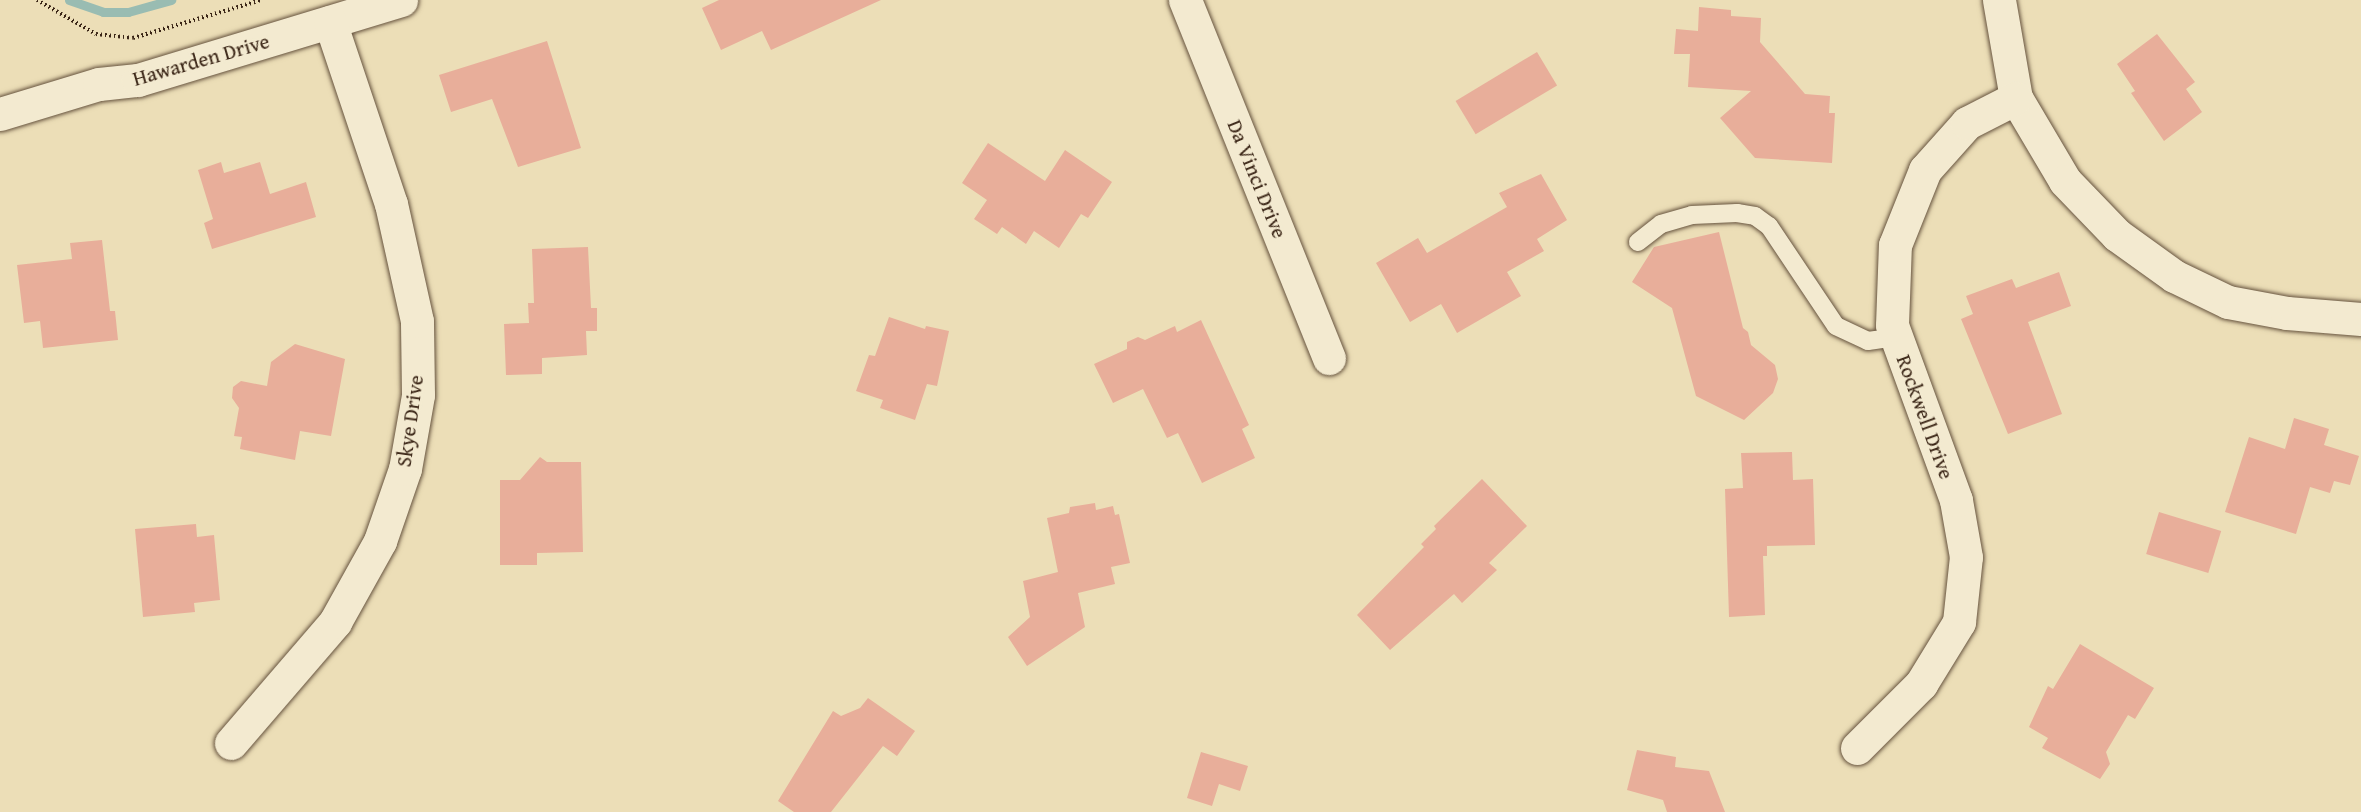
<!DOCTYPE html>
<style>
body{margin:0}
#map{position:relative;width:2361px;height:812px;overflow:hidden;background:#ecdeb7;font-family:"Gentium Book Plus",serif}
div>[style]{position:absolute}
.stream>*{height:9px;margin:-4.5px;padding:0 4.5px;transform-origin:4.5px;border-radius:4.5px;background:#99bcb2}
.building>*{inset:0;background:#e8ae9a;transform-origin:0 0}
.path>*{height:4px;margin-top:-2px;transform-origin:0;background:repeating-linear-gradient(90deg,#3a2516 0 1.5px,transparent 0 4.5px)}
.roads{filter:drop-shadow(0 0 2px #66533e) drop-shadow(0 0 2px #66533e)}
.lane>*{height:18px;margin:-9px;padding:0 9px;transform-origin:9px;border-radius:9px;background:#f3ead0}
.street>*{height:33px;margin:-16.5px;padding:0 16.5px;transform-origin:16.5px;border-radius:16.5px;background:#f3ead0}
span{translate:-50% -50%;white-space:nowrap;text-align:center;line-height:1.15;-webkit-text-stroke:4.5px #f3ead0;paint-order:stroke}
.street-label{font-size:21px;color:#3a2516}
</style>
<div id="map">
<div class="stream">
<i style="left:69px;top:0;width:36px;rotate:19deg"></i>
<i style="left:103px;top:12px;width:25px"></i>
<i style="left:128px;top:12px;width:45px;rotate:-15.6deg"></i>
</div>
<div class="building">
<i style="clip-path:polygon(719px 0,881px 0,771px 50px,762px 31px,721px 50px,702px 8px)"></i>
<i style="clip-path:polygon(1699px 7px,1731px 10px,1731px 16px,1761px 18px,1760px 42px,1805px 94px,1830px 96px,1829px 113px,1835px 113px,1832px 163px,1755px 158px,1720px 118px,1751px 91px,1688px 87px,1690px 54px,1674px 54px,1676px 29px,1698px 31px)"></i>
<i style="clip-path:polygon(2157px 34px,2195px 82px,2186px 89px,2202px 112px,2164px 141px,2131px 93px,2135px 91px,2117px 64px)"></i>
<i style="clip-path:polygon(547px 41px,581px 148px,518px 167px,492px 99px,451px 112px,439px 75px)"></i>
<i style="left:1537px;top:52px;width:39px;height:95px;rotate:59deg"></i>
<i style="clip-path:polygon(988px 143px,1045px 181px,1065px 150px,1112px 182px,1088px 218px,1081px 214px,1059px 248px,1034px 231px,1026px 244px,1002px 227px,997px 234px,974px 219px,987px 200px,962px 183px)"></i>
<i style="clip-path:polygon(221px 162px,224px 173px,260px 162px,270px 194px,306px 182px,316px 217px,212px 249px,204px 223px,213px 219px,198px 170px)"></i>
<i style="clip-path:polygon(1541px 174px,1567px 220px,1537px 239px,1544px 251px,1507px 272px,1521px 296px,1457px 333px,1441px 304px,1410px 322px,1376px 263px,1418px 238px,1427px 253px,1507px 207px,1499px 193px)"></i>
<i style="clip-path:polygon(1719px 232px,1743px 328px,1748px 332px,1751px 345px,1775px 365px,1778px 379px,1773px 393px,1744px 420px,1696px 396px,1672px 308px,1632px 282px,1654px 247px)"></i>
<i style="clip-path:polygon(102px 240px,110px 311px,115px 311px,118px 340px,43px 348px,40px 321px,24px 323px,17px 265px,72px 259px,70px 243px)"></i>
<i style="clip-path:polygon(588px 247px,591px 308px,597px 308px,597px 331px,586px 331px,587px 355px,542px 358px,542px 374px,506px 375px,504px 324px,529px 323px,528px 303px,534px 303px,532px 249px)"></i>
<i style="clip-path:polygon(2059px 272px,2071px 306px,2028px 322px,2062px 414px,2008px 434px,1961px 319px,1973px 314px,1966px 296px,2012px 279px,2016px 288px)"></i>
<i style="clip-path:polygon(889px 317px,925px 329px,926px 326px,949px 331px,937px 386px,927px 384px,915px 420px,880px 408px,883px 400px,856px 391px,869px 355px,875px 356px)"></i>
<i style="clip-path:polygon(1201px 320px,1249px 425px,1242px 429px,1255px 458px,1202px 483px,1178px 433px,1167px 438px,1143px 389px,1113px 403px,1094px 364px,1127px 349px,1127px 342px,1138px 337px,1145px 340px,1175px 326px,1177px 332px)"></i>
<i style="clip-path:polygon(295px 344px,345px 359px,331px 436px,300px 431px,295px 460px,240px 449px,242px 437px,234px 436px,239px 408px,232px 398px,233px 387px,241px 381px,267px 386px,271px 362px)"></i>
<i style="clip-path:polygon(2294px 418px,2329px 429px,2324px 445px,2359px 456px,2350px 485px,2334px 481px,2330px 493px,2310px 487px,2296px 534px,2225px 512px,2249px 437px,2285px 449px)"></i>
<i style="clip-path:polygon(1792px 452px,1793px 480px,1813px 479px,1815px 545px,1767px 546px,1767px 556px,1763px 556px,1765px 615px,1729px 617px,1725px 489px,1743px 488px,1741px 453px)"></i>
<i style="clip-path:polygon(540px 457px,547px 462px,581px 462px,583px 552px,537px 553px,537px 565px,500px 565px,500px 480px,520px 480px)"></i>
<i style="clip-path:polygon(1482px 479px,1527px 526px,1489px 563px,1497px 570px,1462px 603px,1454px 594px,1390px 650px,1357px 615px,1424px 547px,1421px 544px,1436px 529px,1434px 526px)"></i>
<i style="clip-path:polygon(1095px 503px,1096px 510px,1113px 506px,1115px 515px,1119px 514px,1130px 563px,1111px 567px,1115px 584px,1078px 593px,1085px 627px,1027px 666px,1008px 637px,1030px 617px,1023px 581px,1058px 572px,1047px 518px,1069px 513px,1070px 507px)"></i>
<i style="left:2159px;top:512px;width:65px;height:44px;rotate:17deg"></i>
<i style="clip-path:polygon(196px 524px,197px 537px,214px 535px,220px 600px,194px 603px,195px 612px,143px 617px,135px 529px)"></i>
<i style="clip-path:polygon(2080px 644px,2154px 688px,2135px 719px,2128px 715px,2106px 752px,2110px 764px,2100px 779px,2042px 748px,2048px 738px,2029px 727px,2048px 686px,2053px 689px)"></i>
<i style="clip-path:polygon(868px 698px,915px 731px,897px 756px,883px 746px,831px 812px,794px 812px,778px 801px,833px 711px,841px 716px,860px 708px)"></i>
<i style="clip-path:polygon(1637px 750px,1676px 757px,1675px 767px,1709px 771px,1725px 812px,1667px 812px,1663px 800px,1627px 790px)"></i>
<i style="clip-path:polygon(1201px 752px,1248px 766px,1240px 791px,1219px 784px,1212px 806px,1187px 798px)"></i>
</div>
<div class="path">
<i style="left:37px;top:0;width:68px;rotate:30deg"></i>
<i style="left:96px;top:34px;width:37px;rotate:6deg"></i>
<i style="left:133px;top:38px;width:134px;rotate:-16.5deg"></i>
</div>
<div class="roads">
<div class="lane">
<i style="left:1638px;top:242px;width:29px;rotate:-38deg"></i>
<i style="left:1661px;top:224px;width:32px;rotate:-16deg"></i>
<i style="left:1692px;top:215px;width:45px;rotate:-2.5deg"></i>
<i style="left:1737px;top:213px;width:18px;rotate:9deg"></i>
<i style="left:1755px;top:216px;width:17px;rotate:36deg"></i>
<i style="left:1769px;top:226px;width:120px;rotate:56.2deg"></i>
<i style="left:1836px;top:326px;width:35px;rotate:25deg"></i>
<i style="left:1868px;top:341px;width:28px;rotate:-8deg"></i>
</div>
<div class="street">
<i style="left:1185px;top:0;width:386px;rotate:68.1deg"></i>
<i style="left:1999px;top:0;width:99px;rotate:80.2deg"></i>
<i style="left:2016px;top:98px;width:96px;rotate:59.4deg"></i>
<i style="left:2065px;top:181px;width:75px;rotate:46.1deg"></i>
<i style="left:2117px;top:235px;width:70px;rotate:35.7deg"></i>
<i style="left:2174px;top:276px;width:60px;rotate:25.7deg"></i>
<i style="left:2228px;top:302px;width:60px;rotate:10.6deg"></i>
<i style="left:2287px;top:313px;width:74px;rotate:4.6deg"></i>
<i style="left:0;top:114px;width:103px;rotate:-16.9deg"></i>
<i style="left:99px;top:84px;width:39px;rotate:-6deg"></i>
<i style="left:138px;top:80px;width:275px;rotate:-16.9deg"></i>
<i style="left:231px;top:743px;width:160px;rotate:-49.3deg"></i>
<i style="left:335px;top:622px;width:93px;rotate:-60.9deg"></i>
<i style="left:380px;top:541px;width:76px;rotate:-70.9deg"></i>
<i style="left:405px;top:469px;width:75px;rotate:-80deg"></i>
<i style="left:418px;top:395px;width:74px;rotate:-90.8deg"></i>
<i style="left:417px;top:321px;width:120px;rotate:-102.5deg"></i>
<i style="left:391px;top:204px;width:192px;rotate:-108.5deg"></i>
<i style="left:1857px;top:748px;width:91px;rotate:-45deg"></i>
<i style="left:1921px;top:684px;width:73px;rotate:-58.5deg"></i>
<i style="left:1959px;top:622px;width:65px;rotate:-83.9deg"></i>
<i style="left:1966px;top:557px;width:58px;rotate:-100deg"></i>
<i style="left:1956px;top:500px;width:186px;rotate:-110.1deg"></i>
<i style="left:1892px;top:325px;width:80px;rotate:-87.9deg"></i>
<i style="left:1895px;top:245px;width:81px;rotate:-68.2deg"></i>
<i style="left:1925px;top:170px;width:63px;rotate:-48.2deg"></i>
<i style="left:1967px;top:123px;width:55px;rotate:-27deg"></i>
</div>
</div>
<div class="street-label">
<span style="left:201px;top:60px;rotate:-16deg">Hawarden Drive</span>
<span style="left:1257px;top:179px;rotate:68deg">Da Vinci Drive</span>
<span style="left:1925px;top:417px;rotate:70deg">Rockwell Drive</span>
<span style="left:410px;top:421px;rotate:-82deg">Skye Drive</span>
</div>
</div>
